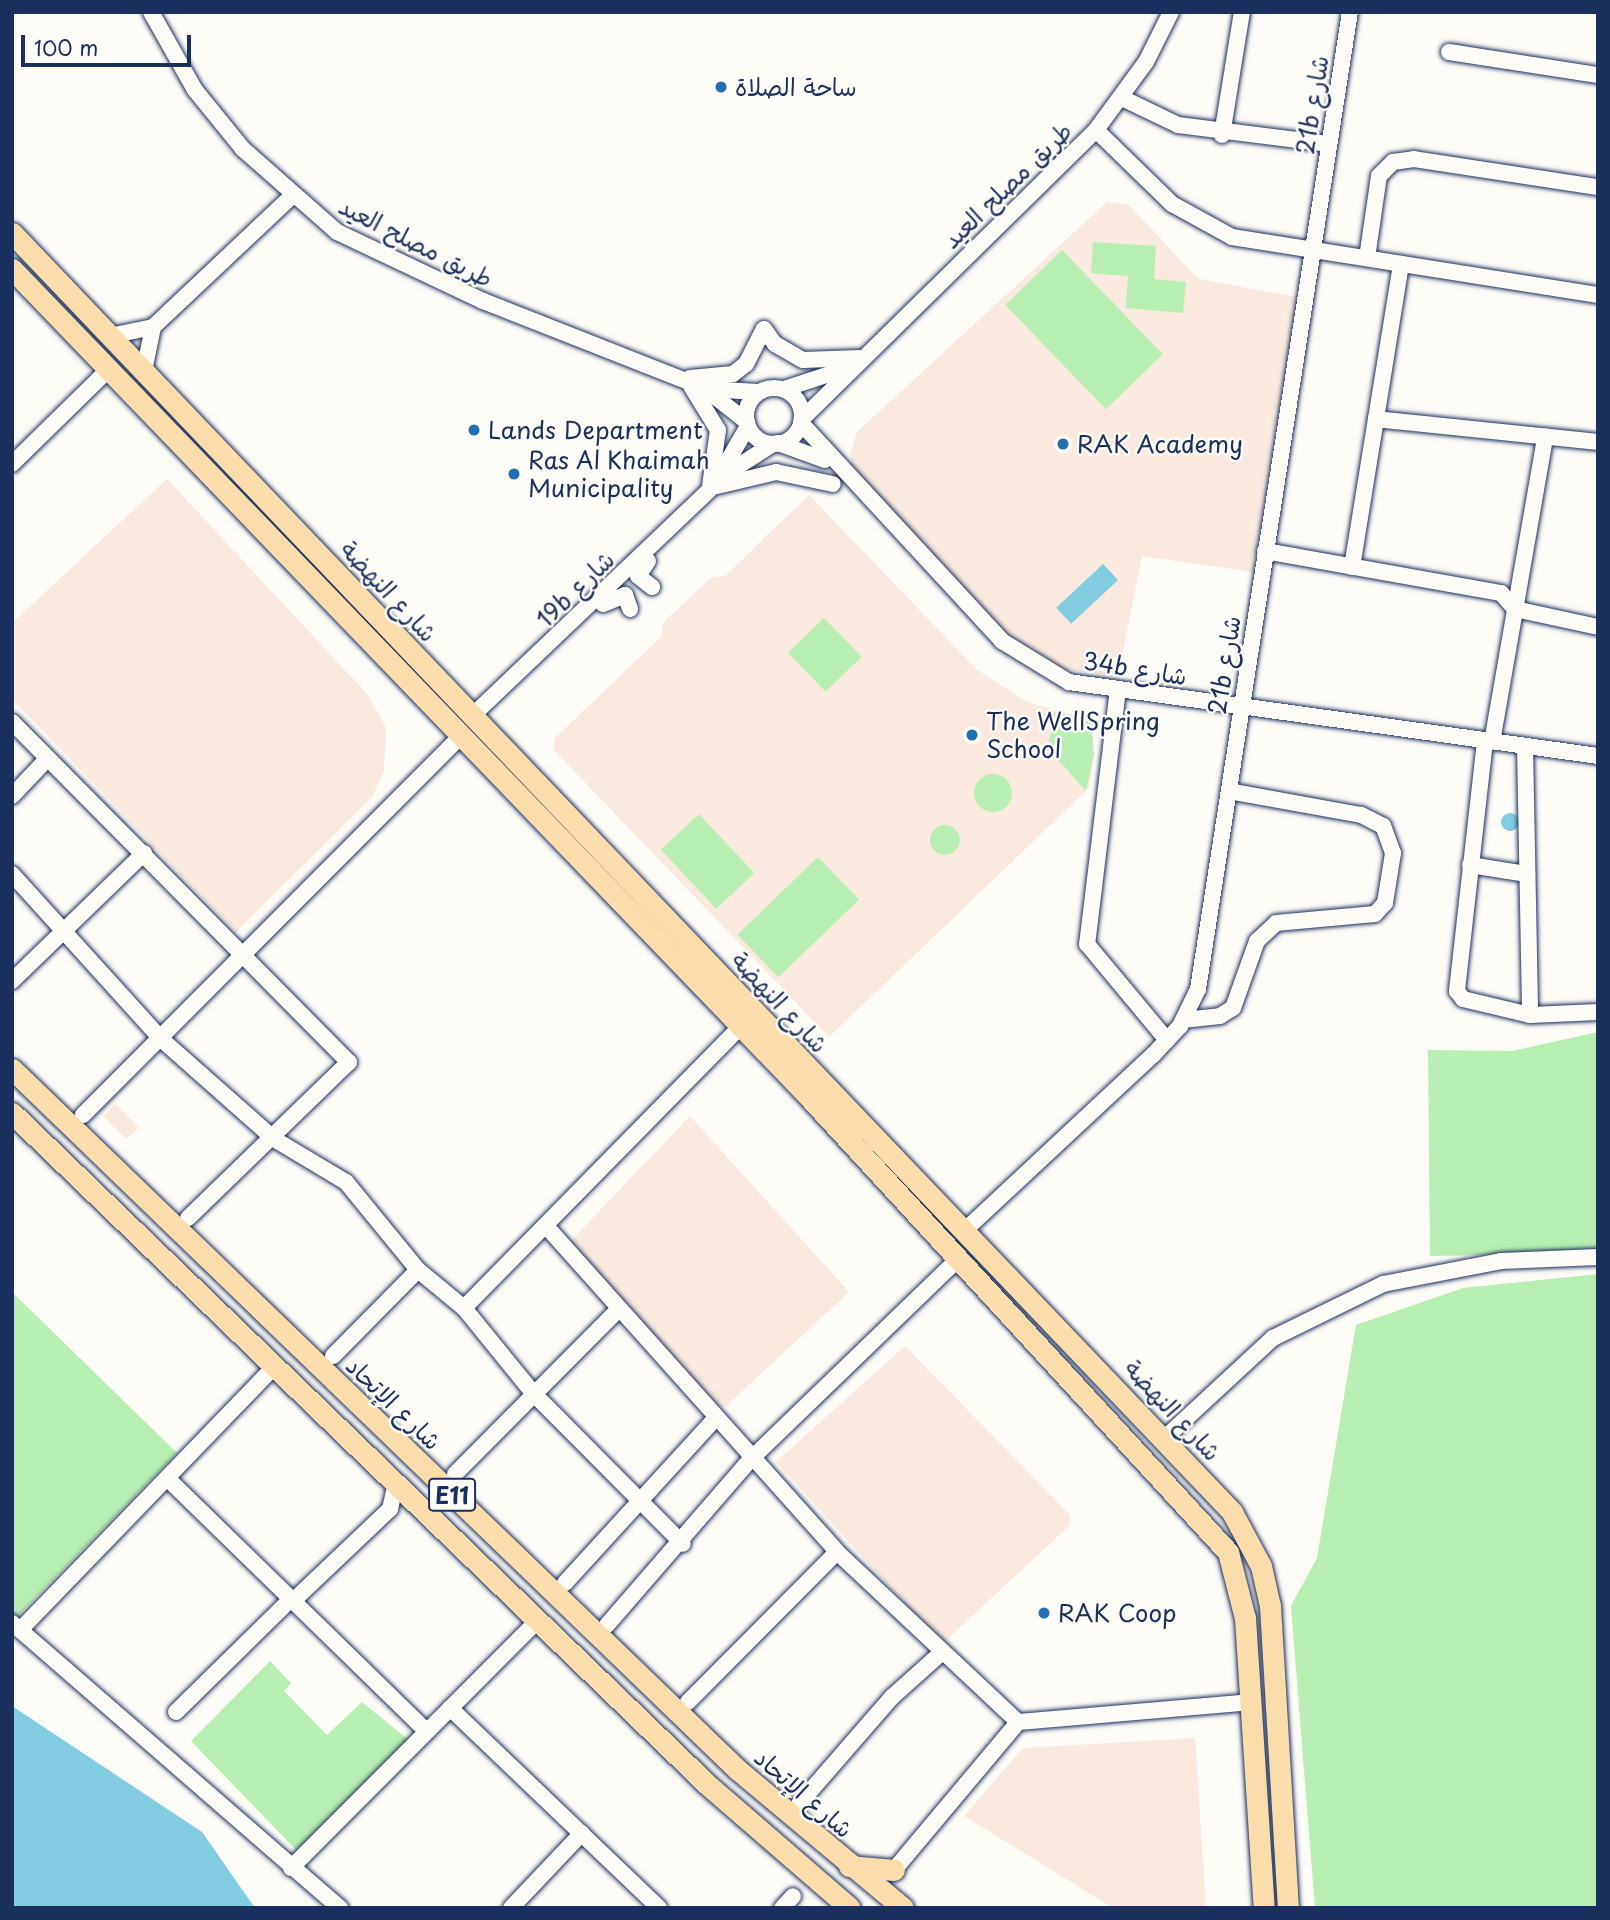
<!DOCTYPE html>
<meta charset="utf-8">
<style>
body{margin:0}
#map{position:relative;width:1610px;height:1920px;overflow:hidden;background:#fdfcf7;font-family:"Playpen Sans","Playpen Sans Arabic",sans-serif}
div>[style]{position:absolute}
.built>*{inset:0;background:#f9e9de;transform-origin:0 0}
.green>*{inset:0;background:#b7eeb1;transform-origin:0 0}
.round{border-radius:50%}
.water>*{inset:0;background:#81cce1;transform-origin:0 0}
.roads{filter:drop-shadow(0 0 2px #1b2f5e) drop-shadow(0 0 2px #1b2f5e)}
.minor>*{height:16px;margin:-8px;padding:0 8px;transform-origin:8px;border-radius:8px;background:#fdfcf7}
.minor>.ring{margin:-8px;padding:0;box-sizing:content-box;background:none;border:16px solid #fdfcf7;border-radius:50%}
.major>*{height:21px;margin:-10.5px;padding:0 10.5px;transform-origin:10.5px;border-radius:10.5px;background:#fbddab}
.dots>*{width:19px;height:19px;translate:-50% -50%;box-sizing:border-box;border:4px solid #fdfcf7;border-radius:50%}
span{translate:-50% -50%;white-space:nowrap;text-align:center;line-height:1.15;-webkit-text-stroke:5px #fdfcf7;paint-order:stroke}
.shield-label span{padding:2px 5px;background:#fdfcf7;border:2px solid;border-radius:5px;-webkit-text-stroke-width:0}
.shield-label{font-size:23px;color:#1b2f5e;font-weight:700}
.poi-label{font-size:24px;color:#1b2f5e}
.left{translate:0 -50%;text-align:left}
.street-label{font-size:24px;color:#1b2f5e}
.frame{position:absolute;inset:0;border:14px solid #1b2f5e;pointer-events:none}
.scale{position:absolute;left:21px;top:35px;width:170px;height:32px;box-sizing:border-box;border:4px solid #1b2f5e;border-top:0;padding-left:9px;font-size:21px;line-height:24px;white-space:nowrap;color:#1b2f5e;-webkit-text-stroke:5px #fdfcf7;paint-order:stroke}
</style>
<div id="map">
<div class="built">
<i style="clip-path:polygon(1107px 202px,1129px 205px,1198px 279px,1297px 297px,1253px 572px,1142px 556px,1118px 676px,1061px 669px,1028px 655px,851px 473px,851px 451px,857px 432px)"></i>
<i style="clip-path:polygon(167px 479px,368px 695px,386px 728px,384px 771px,372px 797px,236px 932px,12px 699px,12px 623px)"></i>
<i style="clip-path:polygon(809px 495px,976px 669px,1027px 702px,1091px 720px,1094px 754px,1089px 788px,829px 1037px,554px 750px,554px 739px,661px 637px,663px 623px,712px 577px,725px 576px)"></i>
<i style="left:115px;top:1104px;width:33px;height:17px;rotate:44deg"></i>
<i style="clip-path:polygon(690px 1116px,849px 1292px,726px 1406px,718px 1406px,569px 1243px)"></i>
<i style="clip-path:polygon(905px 1346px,1070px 1515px,1070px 1525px,942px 1644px,776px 1462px)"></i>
<i style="clip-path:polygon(1195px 1738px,1206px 1908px,1113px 1908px,964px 1816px,1023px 1748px)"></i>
</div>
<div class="green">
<i style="clip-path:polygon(1093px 242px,1156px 246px,1154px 279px,1186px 282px,1183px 313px,1126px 308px,1128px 276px,1091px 273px)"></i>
<i style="left:1062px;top:250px;width:145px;height:79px;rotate:46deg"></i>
<i style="left:824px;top:618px;width:54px;height:50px;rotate:46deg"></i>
<i style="clip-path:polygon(1054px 712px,1091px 720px,1094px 754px,1086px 791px,1048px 749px)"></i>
<i class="round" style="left:974px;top:774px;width:38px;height:38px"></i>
<i style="left:699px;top:814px;width:81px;height:52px;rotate:47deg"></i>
<i class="round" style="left:930px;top:825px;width:30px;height:30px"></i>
<i style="left:818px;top:857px;width:59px;height:112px;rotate:46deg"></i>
<i style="clip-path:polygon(1598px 1032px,1598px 1253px,1430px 1256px,1428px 1050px,1512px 1051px)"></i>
<i style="clip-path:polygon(1598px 1274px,1598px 1908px,1315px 1908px,1291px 1606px,1317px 1558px,1356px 1325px,1463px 1288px)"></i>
<i style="clip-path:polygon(12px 1292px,177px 1453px,12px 1622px)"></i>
<i style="clip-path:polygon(270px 1661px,291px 1683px,284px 1691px,327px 1735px,362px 1702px,416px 1746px,299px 1853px,191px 1741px)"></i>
</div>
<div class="water">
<i style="left:1103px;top:564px;width:22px;height:64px;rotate:47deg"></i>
<i class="round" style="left:1501px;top:813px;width:18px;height:18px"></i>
<i style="clip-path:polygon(12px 1706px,202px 1832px,255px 1908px,12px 1908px)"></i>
</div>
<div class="roads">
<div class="minor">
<i style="left:151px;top:12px;width:90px;rotate:60.6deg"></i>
<i style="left:195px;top:90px;width:76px;rotate:50.9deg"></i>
<i style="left:243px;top:149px;width:125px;rotate:41.4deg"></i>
<i style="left:337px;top:232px;width:161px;rotate:25.3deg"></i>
<i style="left:483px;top:301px;width:238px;rotate:21.5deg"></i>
<i style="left:704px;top:388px;width:55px;rotate:38.3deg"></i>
<i style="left:1449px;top:52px;width:151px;rotate:8.8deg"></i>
<i style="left:1122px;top:98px;width:62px;rotate:25.7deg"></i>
<i style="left:1178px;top:125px;width:151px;rotate:7.2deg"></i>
<i style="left:1096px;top:130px;width:106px;rotate:44.2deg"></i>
<i style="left:1172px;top:204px;width:68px;rotate:28.8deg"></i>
<i style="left:1232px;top:237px;width:371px;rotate:9deg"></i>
<i style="left:1222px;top:135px;width:125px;rotate:-80.8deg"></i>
<i style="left:1367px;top:258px;width:83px;rotate:-81.7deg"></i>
<i style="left:1379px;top:176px;width:20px;rotate:-45deg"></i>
<i style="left:1393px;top:162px;width:21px;rotate:-8deg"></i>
<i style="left:1414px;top:159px;width:186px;rotate:8.7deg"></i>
<i style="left:764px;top:329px;width:19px;rotate:54deg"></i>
<i style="left:775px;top:344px;width:32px;rotate:30deg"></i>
<i style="left:803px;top:360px;width:56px;rotate:-2deg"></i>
<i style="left:110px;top:336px;width:44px;rotate:-11.8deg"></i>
<i style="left:153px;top:327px;width:190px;rotate:-43.3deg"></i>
<i style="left:144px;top:371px;width:45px;rotate:-78.4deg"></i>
<i style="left:690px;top:378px;width:43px;rotate:-5.3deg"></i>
<i style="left:733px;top:374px;width:16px;rotate:-38deg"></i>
<i style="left:746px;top:364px;width:39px;rotate:-63deg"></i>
<i style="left:691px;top:386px;width:52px;rotate:58.5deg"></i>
<i style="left:718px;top:430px;width:57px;rotate:98.1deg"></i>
<i class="ring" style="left:746px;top:388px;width:40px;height:40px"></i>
<i style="left:708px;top:389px;width:50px;rotate:3.4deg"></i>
<i style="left:784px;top:389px;width:64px;rotate:-18.2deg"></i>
<i style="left:802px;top:419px;width:412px;rotate:-44.5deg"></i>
<i style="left:1096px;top:130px;width:84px;rotate:-53.7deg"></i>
<i style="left:1146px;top:62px;width:56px;rotate:-63.4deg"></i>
<i style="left:1376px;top:419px;width:223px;rotate:5.9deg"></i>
<i style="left:801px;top:423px;width:297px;rotate:47.3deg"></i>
<i style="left:1002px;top:641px;width:79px;rotate:31.5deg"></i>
<i style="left:1069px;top:682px;width:534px;rotate:7.96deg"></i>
<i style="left:778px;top:443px;width:50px;rotate:19.9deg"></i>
<i style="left:12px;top:464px;width:137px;rotate:-44.4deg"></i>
<i style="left:722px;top:471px;width:52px;rotate:-60deg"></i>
<i style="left:717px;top:486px;width:61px;rotate:-13.3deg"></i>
<i style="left:776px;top:472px;width:58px;rotate:11.9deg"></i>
<i style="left:1265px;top:551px;width:240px;rotate:10.1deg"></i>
<i style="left:1501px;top:593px;width:21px;rotate:49deg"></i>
<i style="left:1515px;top:609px;width:85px;rotate:12.2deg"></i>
<i style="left:648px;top:561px;width:18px;rotate:124deg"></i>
<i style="left:638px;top:576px;width:18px;rotate:38deg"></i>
<i style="left:1352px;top:567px;width:307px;rotate:-80.8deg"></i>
<i style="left:603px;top:604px;width:24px;rotate:-22deg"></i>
<i style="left:625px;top:595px;width:15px;rotate:70deg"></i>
<i style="left:1118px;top:689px;width:257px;rotate:96.9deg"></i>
<i style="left:1087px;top:944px;width:125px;rotate:50.2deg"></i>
<i style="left:471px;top:717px;width:352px;rotate:-43.6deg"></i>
<i style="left:726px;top:474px;width:56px;rotate:-32.6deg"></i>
<i style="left:12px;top:722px;width:479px;rotate:45.3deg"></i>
<i style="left:349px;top:1062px;width:224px;rotate:135.9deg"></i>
<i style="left:1485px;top:741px;width:252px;rotate:96.4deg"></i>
<i style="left:1457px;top:991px;width:10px;rotate:53deg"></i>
<i style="left:1463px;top:999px;width:69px;rotate:13.4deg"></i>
<i style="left:1530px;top:1015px;width:68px;rotate:-2.5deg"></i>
<i style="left:1492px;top:742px;width:310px;rotate:-80.1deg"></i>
<i style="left:1525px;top:747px;width:268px;rotate:88.9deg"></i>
<i style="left:12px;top:796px;width:51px;rotate:-46.6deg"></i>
<i style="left:1470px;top:865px;width:58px;rotate:9deg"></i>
<i style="left:12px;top:874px;width:221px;rotate:47.9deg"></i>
<i style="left:160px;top:1038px;width:152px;rotate:41.5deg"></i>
<i style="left:274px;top:1139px;width:84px;rotate:30.8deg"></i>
<i style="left:346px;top:1182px;width:114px;rotate:50.7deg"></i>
<i style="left:418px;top:1270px;width:60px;rotate:39.6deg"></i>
<i style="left:464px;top:1308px;width:111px;rotate:50.9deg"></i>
<i style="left:534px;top:1394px;width:211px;rotate:45.2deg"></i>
<i style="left:12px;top:981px;width:184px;rotate:-44.1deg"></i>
<i style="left:1183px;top:1020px;width:37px;rotate:-6deg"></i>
<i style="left:1220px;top:1016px;width:15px;rotate:-32deg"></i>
<i style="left:1233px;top:1008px;width:71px;rotate:-70.3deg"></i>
<i style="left:1257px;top:941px;width:26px;rotate:-43deg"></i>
<i style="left:1276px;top:923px;width:99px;rotate:-5.2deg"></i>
<i style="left:1375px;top:914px;width:15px;rotate:-48deg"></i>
<i style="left:1385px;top:903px;width:51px;rotate:-80.9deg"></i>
<i style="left:1393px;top:853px;width:29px;rotate:-110deg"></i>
<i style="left:1383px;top:826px;width:25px;rotate:-153deg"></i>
<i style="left:1361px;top:815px;width:134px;rotate:-169.7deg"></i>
<i style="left:83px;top:1115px;width:535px;rotate:-45.08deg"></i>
<i style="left:546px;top:1226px;width:437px;rotate:48.2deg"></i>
<i style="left:837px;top:1552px;width:248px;rotate:43.2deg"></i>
<i style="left:963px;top:1232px;width:260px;rotate:-43deg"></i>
<i style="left:1153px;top:1055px;width:40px;rotate:-47deg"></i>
<i style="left:1180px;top:1026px;width:41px;rotate:-64.1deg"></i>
<i style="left:1198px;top:989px;width:989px;rotate:-81.16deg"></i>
<i style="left:464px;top:1308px;width:391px;rotate:-45.5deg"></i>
<i style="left:333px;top:1356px;width:121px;rotate:-45.3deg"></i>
<i style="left:1166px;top:1437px;width:146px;rotate:-42.8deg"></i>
<i style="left:1273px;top:1338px;width:123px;rotate:-26.1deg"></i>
<i style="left:1383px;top:1284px;width:120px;rotate:-11deg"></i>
<i style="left:1501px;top:1261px;width:97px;rotate:-2.4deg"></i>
<i style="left:455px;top:1474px;width:233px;rotate:-45.2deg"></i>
<i style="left:167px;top:1478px;width:363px;rotate:44.3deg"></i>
<i style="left:565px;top:1583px;width:222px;rotate:-47.6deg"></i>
<i style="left:293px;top:1601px;width:134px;rotate:-43.5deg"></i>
<i style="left:390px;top:1509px;width:26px;rotate:-77deg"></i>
<i style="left:12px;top:1623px;width:435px;rotate:41deg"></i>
<i style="left:607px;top:1625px;width:218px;rotate:-49.1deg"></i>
<i style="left:750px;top:1460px;width:291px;rotate:-44deg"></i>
<i style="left:20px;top:1630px;width:367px;rotate:-46deg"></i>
<i style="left:688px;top:1702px;width:211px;rotate:-45.2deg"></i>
<i style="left:450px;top:1708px;width:289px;rotate:43.7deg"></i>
<i style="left:176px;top:1712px;width:161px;rotate:-44.5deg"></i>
<i style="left:799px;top:1804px;width:142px;rotate:-49deg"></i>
<i style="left:892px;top:1697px;width:66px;rotate:-41.9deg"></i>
<i style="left:291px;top:1868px;width:350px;rotate:-45.1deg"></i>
<i style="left:894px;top:1870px;width:193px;rotate:-50deg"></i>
<i style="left:1018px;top:1722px;width:233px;rotate:-4.9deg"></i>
<i style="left:511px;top:1908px;width:103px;rotate:-46.6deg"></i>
<i style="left:782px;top:1908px;width:16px;rotate:-47deg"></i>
</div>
<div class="major">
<i style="left:12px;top:233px;width:1768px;rotate:46.35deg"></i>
<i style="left:1232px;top:1512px;width:61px;rotate:61.8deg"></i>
<i style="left:1261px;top:1566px;width:41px;rotate:77.3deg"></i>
<i style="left:1270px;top:1606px;width:303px;rotate:86.6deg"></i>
<i style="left:12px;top:269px;width:1149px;rotate:46.09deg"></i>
<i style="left:809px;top:1097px;width:619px;rotate:47.36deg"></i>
<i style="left:1228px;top:1552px;width:68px;rotate:75.6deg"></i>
<i style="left:1245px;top:1618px;width:291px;rotate:86.3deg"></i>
<i style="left:12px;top:1069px;width:1009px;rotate:44deg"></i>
<i style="left:738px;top:1770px;width:215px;rotate:39.9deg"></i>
<i style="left:12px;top:1113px;width:969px;rotate:44deg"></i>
<i style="left:709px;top:1786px;width:186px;rotate:40.9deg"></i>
<i style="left:849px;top:1866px;width:45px;rotate:5.1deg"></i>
</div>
</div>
<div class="dots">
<i style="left:721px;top:87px;background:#1f6fb2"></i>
<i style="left:474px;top:430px;background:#1f6fb2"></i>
<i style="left:1063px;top:444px;background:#1f6fb2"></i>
<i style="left:514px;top:474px;background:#1f6fb2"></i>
<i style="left:972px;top:735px;background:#1f6fb2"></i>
<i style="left:1044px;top:1613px;background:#1f6fb2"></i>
</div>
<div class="shield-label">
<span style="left:452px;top:1495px">E11</span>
</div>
<div class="poi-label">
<span class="left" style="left:735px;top:87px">ساحة الصلاة</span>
<span class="left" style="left:488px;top:430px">Lands Department</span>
<span class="left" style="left:1077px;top:444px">RAK Academy</span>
<span class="left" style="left:528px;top:474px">Ras Al Khaimah<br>Municipality</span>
<span class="left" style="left:986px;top:735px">The WellSpring<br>School</span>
<span class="left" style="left:1058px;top:1613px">RAK Coop</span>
</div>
<div class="street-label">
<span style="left:1312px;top:105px;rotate:-81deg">21b شارع</span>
<span style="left:1007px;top:185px;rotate:-44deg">طريق مصلح العيد</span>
<span style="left:416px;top:242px;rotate:27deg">طريق مصلح العيد</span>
<span style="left:575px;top:589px;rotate:-44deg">19b شارع</span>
<span style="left:389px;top:591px;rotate:47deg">شارع النهضة</span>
<span style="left:1224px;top:665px;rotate:-81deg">21b شارع</span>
<span style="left:1135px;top:668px;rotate:9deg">34b شارع</span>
<span style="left:780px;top:1002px;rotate:47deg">شارع النهضة</span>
<span style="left:394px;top:1403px;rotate:44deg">شارع الإتحاد</span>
<span style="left:1173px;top:1410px;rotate:47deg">شارع النهضة</span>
<span style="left:804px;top:1793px;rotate:41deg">شارع الإتحاد</span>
</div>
<div class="frame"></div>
<div class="scale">100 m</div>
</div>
